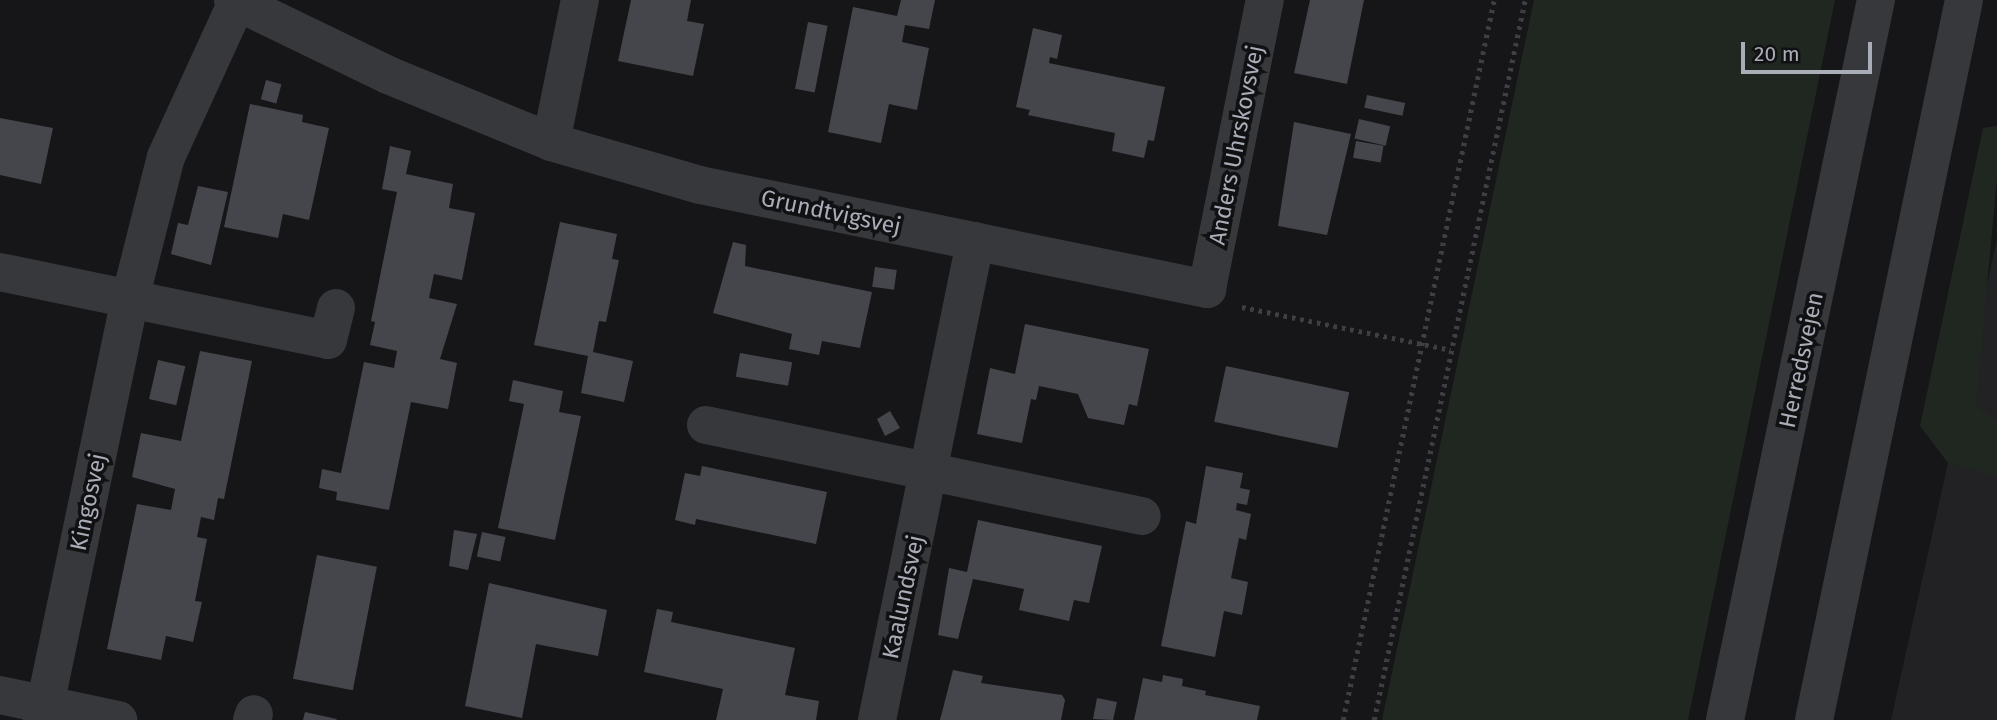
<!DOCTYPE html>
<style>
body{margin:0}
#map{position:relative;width:1997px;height:720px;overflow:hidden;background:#161618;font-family:"Fira Sans",sans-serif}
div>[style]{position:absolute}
.built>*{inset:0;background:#222225}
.green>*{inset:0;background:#202721}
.building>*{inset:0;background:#45464b;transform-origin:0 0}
.path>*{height:4.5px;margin-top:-2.25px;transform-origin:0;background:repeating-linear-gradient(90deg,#3d3f43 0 3.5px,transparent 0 8.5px)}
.minor>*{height:38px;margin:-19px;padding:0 19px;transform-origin:19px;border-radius:19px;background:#37383c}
span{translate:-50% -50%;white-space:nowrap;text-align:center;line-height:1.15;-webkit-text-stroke:7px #111113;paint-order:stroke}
.street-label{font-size:23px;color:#a8adb7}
.scale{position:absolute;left:1741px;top:42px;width:131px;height:32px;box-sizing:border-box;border:4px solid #a8adb7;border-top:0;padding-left:9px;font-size:21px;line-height:24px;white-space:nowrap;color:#a8adb7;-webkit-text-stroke:5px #111113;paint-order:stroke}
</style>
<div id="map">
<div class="built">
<i style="clip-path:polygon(1997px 239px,1997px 720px,1891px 720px,1948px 463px)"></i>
</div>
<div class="green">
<i style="clip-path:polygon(1534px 0,1835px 0,1688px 720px,1382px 720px)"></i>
<i style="clip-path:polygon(1997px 126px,1997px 178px,1976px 406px,1997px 420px,1997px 477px,1948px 463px,1920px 426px,1983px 128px)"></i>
</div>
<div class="building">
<i style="clip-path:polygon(631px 0,691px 0,687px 21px,704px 24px,693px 76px,618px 61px)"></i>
<i style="clip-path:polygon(901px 0,935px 0,929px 29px,905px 25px,902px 42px,929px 48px,917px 110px,889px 104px,881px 143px,828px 132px,853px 7px,897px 16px)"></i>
<i style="clip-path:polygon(1310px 0,1364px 0,1347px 84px,1294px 73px)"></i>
<i style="left:808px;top:22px;width:20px;height:68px;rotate:11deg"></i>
<i style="clip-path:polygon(1033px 28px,1062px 35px,1057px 59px,1050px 57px,1049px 63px,1165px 87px,1154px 141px,1148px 140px,1144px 158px,1112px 151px,1115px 133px,1028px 115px,1030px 110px,1016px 107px)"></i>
<i style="left:266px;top:80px;width:16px;height:20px;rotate:15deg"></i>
<i style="left:1367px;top:95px;width:39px;height:13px;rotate:12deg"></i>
<i style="clip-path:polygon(250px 104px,303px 115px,302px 122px,329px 128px,309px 220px,283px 214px,278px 238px,224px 227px)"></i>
<i style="clip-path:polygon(0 118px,53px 128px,41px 184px,0 175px)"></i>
<i style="left:1359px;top:119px;width:32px;height:20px;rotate:13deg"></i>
<i style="clip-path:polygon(1294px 122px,1351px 134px,1327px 235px,1278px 226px)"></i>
<i style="left:1356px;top:141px;width:28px;height:17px;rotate:10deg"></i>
<i style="clip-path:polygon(390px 146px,411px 151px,406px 174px,453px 184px,449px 208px,475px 213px,462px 280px,434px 274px,429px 298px,457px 304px,440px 359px,457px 363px,448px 409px,411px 402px,389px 510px,336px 500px,337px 492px,319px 488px,322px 469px,341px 473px,364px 362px,394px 368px,397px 351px,370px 345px,375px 322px,371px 321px,397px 192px,382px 189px)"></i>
<i style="clip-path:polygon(198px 186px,228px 192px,211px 265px,171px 254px,178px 223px,188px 225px)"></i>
<i style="clip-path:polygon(560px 222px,617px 234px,612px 259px,619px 260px,606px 322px,599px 321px,593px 352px,633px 361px,624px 402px,581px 393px,588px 356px,534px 345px)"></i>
<i style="clip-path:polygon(733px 242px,746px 245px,745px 266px,872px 292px,860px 348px,822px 341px,819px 355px,789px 349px,792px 334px,713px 313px)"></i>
<i style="left:875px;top:267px;width:22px;height:20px;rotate:8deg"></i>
<i style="clip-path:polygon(1025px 324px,1149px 349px,1137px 406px,1129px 404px,1124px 425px,1088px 418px,1078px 394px,1039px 386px,1036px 400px,1031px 399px,1022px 443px,977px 434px,990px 368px,1015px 374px)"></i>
<i style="clip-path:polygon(200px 351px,252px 361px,224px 499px,218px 498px,214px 520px,201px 517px,197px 537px,207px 539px,195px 601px,202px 602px,193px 642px,166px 636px,161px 660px,107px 649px,137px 504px,171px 510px,175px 489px,132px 477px,141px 433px,181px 441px)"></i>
<i style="left:740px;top:353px;width:53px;height:24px;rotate:10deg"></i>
<i style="left:158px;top:360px;width:28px;height:40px;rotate:13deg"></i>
<i style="left:1226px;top:366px;width:126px;height:57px;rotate:12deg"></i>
<i style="clip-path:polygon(513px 380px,563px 391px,559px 412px,581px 416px,555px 540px,498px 528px,524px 404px,509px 401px)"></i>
<i style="clip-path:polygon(890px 411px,900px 428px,885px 436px,877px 419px)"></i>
<i style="clip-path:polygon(702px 466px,827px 492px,816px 544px,696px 519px,695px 525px,675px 520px,685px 473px,700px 476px)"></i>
<i style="clip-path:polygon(1206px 466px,1243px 473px,1240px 488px,1250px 490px,1247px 505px,1237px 503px,1236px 510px,1251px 514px,1246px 540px,1239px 538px,1231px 578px,1248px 582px,1242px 615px,1224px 611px,1215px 657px,1161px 646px,1186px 521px,1196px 524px)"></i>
<i style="clip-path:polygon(978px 520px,1102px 546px,1089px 603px,1074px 600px,1069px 621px,1019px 610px,1024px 589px,973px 579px,958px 639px,938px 635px,949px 568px,967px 572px)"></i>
<i style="clip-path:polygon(454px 530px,477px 534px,468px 570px,449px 566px)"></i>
<i style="left:482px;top:532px;width:24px;height:25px;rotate:12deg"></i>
<i style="left:317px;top:555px;width:61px;height:126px;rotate:11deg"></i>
<i style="clip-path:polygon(489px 583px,607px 610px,598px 656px,536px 644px,522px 718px,465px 706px)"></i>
<i style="clip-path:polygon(657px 609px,673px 612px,671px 622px,795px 648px,785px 695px,819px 701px,816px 720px,716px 720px,723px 689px,644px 672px)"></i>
<i style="clip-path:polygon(953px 670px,983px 676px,981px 683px,1062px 695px,1065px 700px,1061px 720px,940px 720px)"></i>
<i style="clip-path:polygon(1163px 675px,1183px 679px,1182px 686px,1206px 691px,1205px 695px,1260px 706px,1257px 720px,1134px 720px,1143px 678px,1162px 682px)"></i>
<i style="clip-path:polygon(1097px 698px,1117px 702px,1113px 720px,1093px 719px)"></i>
<i style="clip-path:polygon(305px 712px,337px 719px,336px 720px,303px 720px)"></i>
</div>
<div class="path">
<i style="left:1242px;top:307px;width:213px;rotate:11.6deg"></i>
<i style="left:1343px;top:720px;width:736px;rotate:-78.16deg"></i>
<i style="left:1374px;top:720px;width:736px;rotate:-78.16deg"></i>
</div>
<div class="minor">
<i style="left:233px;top:0;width:172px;rotate:25.8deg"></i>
<i style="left:388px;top:75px;width:176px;rotate:22.3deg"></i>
<i style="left:551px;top:142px;width:155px;rotate:16.1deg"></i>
<i style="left:700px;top:185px;width:518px;rotate:11.59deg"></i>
<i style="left:1207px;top:289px;width:295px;rotate:-78.7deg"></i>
<i style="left:551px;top:142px;width:145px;rotate:-78.5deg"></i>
<i style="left:0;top:272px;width:335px;rotate:11.7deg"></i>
<i style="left:328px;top:340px;width:33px;rotate:-76deg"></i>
<i style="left:706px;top:425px;width:445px;rotate:11.8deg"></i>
<i style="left:0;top:695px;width:121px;rotate:12deg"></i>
<i style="left:42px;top:720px;width:430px;rotate:-78.2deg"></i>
<i style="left:130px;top:299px;width:146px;rotate:-75.8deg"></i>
<i style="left:166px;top:157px;width:170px;rotate:-65.4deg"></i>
<i style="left:252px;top:720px;width:6px;rotate:-72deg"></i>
<i style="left:877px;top:720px;width:489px;rotate:-78.4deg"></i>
<i style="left:1725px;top:720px;width:736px;rotate:-78.16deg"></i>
<i style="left:1814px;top:720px;width:735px;rotate:-78.23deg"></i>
</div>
<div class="street-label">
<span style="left:1236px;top:145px;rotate:-79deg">Anders Uhrskovsvej</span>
<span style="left:831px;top:212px;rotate:12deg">Grundtvigsvej</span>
<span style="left:1801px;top:360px;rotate:-78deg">Herredsvejen</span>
<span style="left:88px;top:502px;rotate:-78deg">Kingosvej</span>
<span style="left:903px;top:597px;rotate:-78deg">Kaalundsvej</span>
</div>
<div class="scale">20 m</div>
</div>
